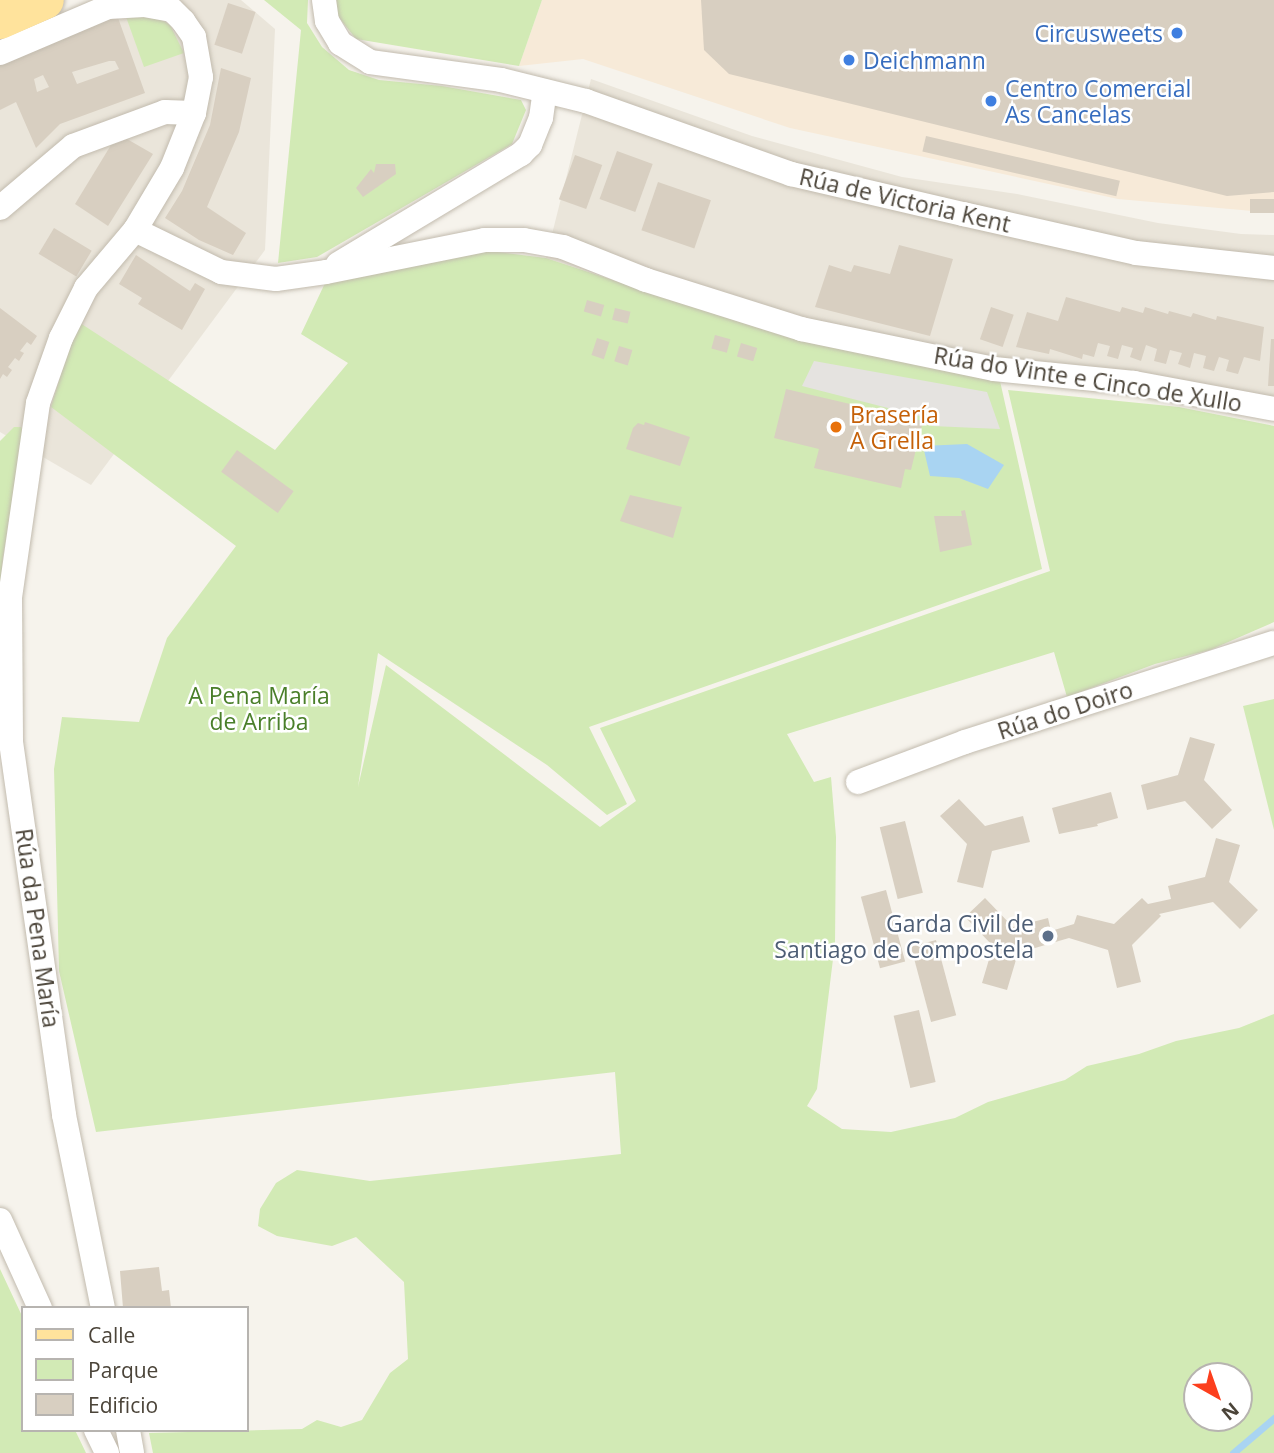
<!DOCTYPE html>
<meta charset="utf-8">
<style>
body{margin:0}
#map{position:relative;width:1274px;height:1453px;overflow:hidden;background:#f6f3ec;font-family:"Open Sans",sans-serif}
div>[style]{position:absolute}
.residential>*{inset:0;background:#eae5da}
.commercial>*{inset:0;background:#f7ead8}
.green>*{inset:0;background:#d2eab5}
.parking>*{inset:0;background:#e5e3e0}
.water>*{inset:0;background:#a9d4f2}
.stream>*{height:7px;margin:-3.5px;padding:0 3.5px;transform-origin:3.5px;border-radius:3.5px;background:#a9d4f2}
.building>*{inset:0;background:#d8cfc1;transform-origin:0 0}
.roads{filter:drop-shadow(0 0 2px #c2bbae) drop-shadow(0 0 2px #c2bbae)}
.street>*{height:24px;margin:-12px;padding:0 12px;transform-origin:12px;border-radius:12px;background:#fff}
.primary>*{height:38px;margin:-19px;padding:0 19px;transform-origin:19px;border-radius:19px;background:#ffe39c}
.dots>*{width:19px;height:19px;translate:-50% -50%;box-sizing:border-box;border:4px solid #fff;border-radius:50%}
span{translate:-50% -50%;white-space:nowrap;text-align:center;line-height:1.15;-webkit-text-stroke:5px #fff;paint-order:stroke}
.shop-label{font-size:23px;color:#366cbe}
.right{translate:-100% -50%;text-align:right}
.left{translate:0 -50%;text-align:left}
.street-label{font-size:23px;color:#4b4439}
.food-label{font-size:23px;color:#c56008}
.park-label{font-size:23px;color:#4a7f2a}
.service-label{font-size:23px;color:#4e5e75}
.legend{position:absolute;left:21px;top:1306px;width:228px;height:126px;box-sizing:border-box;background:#fff;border:2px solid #b7b4b0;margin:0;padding:9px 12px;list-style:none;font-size:21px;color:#4b4439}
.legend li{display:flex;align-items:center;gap:14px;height:35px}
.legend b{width:35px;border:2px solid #b7b4b0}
.north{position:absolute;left:1183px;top:1362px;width:70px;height:70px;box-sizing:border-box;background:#fff;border:2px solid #b7b4b0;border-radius:50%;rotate:140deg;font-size:19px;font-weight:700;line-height:28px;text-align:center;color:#4b4439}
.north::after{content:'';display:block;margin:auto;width:24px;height:32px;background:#fc3f1d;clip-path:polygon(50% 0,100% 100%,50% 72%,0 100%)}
</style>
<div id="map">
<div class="residential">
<i style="clip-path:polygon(174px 0,241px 0,275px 29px,265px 250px,91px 485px,0 432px,0 60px,124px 2px)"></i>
<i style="clip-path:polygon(591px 79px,752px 136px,902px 177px,1017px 194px,1158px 223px,1241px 234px,1274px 235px,1274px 421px,1189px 403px,1000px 381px,814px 344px,546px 258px)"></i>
</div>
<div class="commercial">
<i style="clip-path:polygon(542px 0,1274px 0,1274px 213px,1118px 199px,790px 128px,583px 59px,519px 66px)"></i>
</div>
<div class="green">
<i style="clip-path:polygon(264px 0,308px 0,307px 23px,322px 47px,349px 70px,379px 80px,442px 86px,521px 100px,526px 110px,512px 144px,317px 257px,278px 263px,301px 30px)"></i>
<i style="clip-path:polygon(335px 0,542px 0,519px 66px,356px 39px,337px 15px)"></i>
<i style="clip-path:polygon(125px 14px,162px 20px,170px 25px,184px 53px,144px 67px)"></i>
<i style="clip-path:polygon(evenodd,481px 250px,546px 258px,768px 331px,1000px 381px,1042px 569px,589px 727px,627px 804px,607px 815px,547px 765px,378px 653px,358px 787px,386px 665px,600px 827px,636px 801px,600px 728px,1050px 571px,1008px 390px,1179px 407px,1274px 426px,1274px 622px,1210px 650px,1155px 664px,1067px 697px,1054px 652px,787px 734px,814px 782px,831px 777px,836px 837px,835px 943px,817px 1089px,807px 1106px,842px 1129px,891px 1132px,955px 1118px,988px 1102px,1065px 1080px,1087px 1066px,1139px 1054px,1176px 1041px,1239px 1028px,1274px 1014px,1274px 1453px,153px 1453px,149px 1433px,302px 1429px,317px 1420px,341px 1427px,362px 1420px,390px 1373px,408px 1359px,404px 1282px,356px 1237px,332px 1246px,277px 1236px,258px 1226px,260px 1209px,276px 1183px,297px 1170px,370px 1181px,621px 1154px,615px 1072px,96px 1132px,59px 971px,54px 769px,62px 717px,139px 722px,167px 638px,236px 546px,51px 407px,77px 321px,275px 450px,348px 363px,301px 334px,326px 281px,481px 250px,1197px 1376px,1239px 1376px,1239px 1418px,1197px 1418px,1197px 1376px)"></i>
<i style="clip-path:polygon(14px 427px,21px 427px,24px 433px,3px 557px,0 612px,0 441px)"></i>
<i style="clip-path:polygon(1274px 699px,1274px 830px,1243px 706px)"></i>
<i style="clip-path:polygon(0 1269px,23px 1318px,23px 1430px,75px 1430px,86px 1453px,0 1453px)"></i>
</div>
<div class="parking">
<i style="clip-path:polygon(814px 361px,987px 392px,1000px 429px,932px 426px,927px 418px,802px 386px)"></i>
</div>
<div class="water">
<i style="clip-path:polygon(967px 444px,1004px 465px,988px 489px,959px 478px,930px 476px,923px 446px)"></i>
</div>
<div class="stream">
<i style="left:1233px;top:1453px;width:54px;rotate:-40.5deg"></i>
</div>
<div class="building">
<i style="clip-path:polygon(701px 0,1274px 0,1274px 192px,1227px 196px,729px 74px,704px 50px)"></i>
<i style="left:228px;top:3px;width:29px;height:44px;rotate:18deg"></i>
<i style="clip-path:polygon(evenodd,117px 15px,145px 93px,60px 124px,36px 148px,16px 102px,0 110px,0 62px,117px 15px,109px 61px,115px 61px,119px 69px,77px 84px,72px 72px,109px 61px,117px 15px,43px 75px,49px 87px,37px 92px,34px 79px,43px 75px)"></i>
<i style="clip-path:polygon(221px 68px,251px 78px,239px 132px,207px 207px,246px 233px,233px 255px,199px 240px,165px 218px,182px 191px,210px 125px)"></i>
<i style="left:926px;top:136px;width:199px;height:16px;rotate:13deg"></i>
<i style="clip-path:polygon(127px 139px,153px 154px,108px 226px,75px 204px,111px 145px)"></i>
<i style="left:617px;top:151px;width:38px;height:51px;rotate:20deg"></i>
<i style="left:575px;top:155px;width:29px;height:47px;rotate:20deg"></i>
<i style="clip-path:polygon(376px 164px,395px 164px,396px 174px,363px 197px,356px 188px,371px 169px,374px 173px)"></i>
<i style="left:658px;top:182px;width:56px;height:51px;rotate:19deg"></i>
<i style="left:1274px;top:199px;width:14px;height:24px;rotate:90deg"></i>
<i style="left:54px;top:228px;width:44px;height:30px;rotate:31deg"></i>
<i style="clip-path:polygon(899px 245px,953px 259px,930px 336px,815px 307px,829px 265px,851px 272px,854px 265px,890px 274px)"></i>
<i style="clip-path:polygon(136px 255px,190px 291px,195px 283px,205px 289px,182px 330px,138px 304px,142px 298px,119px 284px)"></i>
<i style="clip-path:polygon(1066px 297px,1120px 312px,1122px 307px,1143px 313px,1145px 307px,1168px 314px,1169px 311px,1191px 317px,1193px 313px,1216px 320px,1217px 316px,1264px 327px,1260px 361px,1244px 357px,1238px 374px,1226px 371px,1229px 360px,1219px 357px,1214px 371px,1203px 368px,1206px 356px,1194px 353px,1190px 368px,1178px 364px,1182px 353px,1170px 350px,1166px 364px,1154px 361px,1157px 349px,1146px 345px,1141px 361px,1130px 357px,1133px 348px,1122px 345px,1118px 359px,1107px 356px,1110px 346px,1098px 343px,1094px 357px,1083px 354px,1082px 359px,1050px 349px,1049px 354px,1016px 347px,1027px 312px,1058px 321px)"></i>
<i style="left:587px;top:300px;width:18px;height:12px;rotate:16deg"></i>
<i style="left:991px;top:307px;width:24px;height:34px;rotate:19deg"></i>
<i style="clip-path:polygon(0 308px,37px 336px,31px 345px,27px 342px,20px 351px,24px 353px,19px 361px,15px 358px,8px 367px,12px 370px,7px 377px,3px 374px,0 379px)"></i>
<i style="left:615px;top:308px;width:16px;height:12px;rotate:14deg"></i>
<i style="left:715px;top:335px;width:16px;height:14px;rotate:15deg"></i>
<i style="left:597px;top:338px;width:13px;height:18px;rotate:18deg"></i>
<i style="clip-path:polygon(1271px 339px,1274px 339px,1274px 386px,1268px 386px)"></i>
<i style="left:741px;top:343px;width:17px;height:14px;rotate:17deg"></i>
<i style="left:619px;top:346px;width:14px;height:16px;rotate:17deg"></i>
<i style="clip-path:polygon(786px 389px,923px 421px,911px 470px,905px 469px,901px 488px,814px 468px,819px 449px,774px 438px)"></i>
<i style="clip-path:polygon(645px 422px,690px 437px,680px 466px,626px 449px,633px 428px,638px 423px,644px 425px)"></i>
<i style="left:237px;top:450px;width:70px;height:27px;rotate:36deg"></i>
<i style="clip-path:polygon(630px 495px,682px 507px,673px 538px,620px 521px)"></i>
<i style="clip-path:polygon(965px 510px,972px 545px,940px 552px,934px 516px,962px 516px,961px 511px)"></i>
<i style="clip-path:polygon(1190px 737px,1215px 744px,1204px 780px,1232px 810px,1212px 829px,1185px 801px,1147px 810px,1141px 785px,1178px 775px)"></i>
<i style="clip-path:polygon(1111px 792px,1118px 818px,1097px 824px,1098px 826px,1059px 834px,1052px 808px)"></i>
<i style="clip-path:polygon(959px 799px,985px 826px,1023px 816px,1030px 842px,992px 851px,983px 888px,957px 882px,967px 844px,940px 816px)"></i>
<i style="left:905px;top:821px;width:74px;height:26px;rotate:76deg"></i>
<i style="clip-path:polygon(1216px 838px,1240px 845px,1229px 882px,1258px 910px,1240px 929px,1213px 902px,1159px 914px,1161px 916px,1132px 945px,1141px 982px,1117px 988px,1108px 950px,1069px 938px,1018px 953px,1007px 990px,982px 983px,993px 946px,965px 917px,985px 898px,1013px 927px,1048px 918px,1051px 931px,1074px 924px,1077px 915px,1114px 924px,1142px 898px,1148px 904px,1171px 899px,1168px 886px,1205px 877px)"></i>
<i style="left:886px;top:890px;width:74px;height:26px;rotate:75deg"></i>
<i style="left:936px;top:940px;width:78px;height:26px;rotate:75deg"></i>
<i style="left:919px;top:1010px;width:74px;height:26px;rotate:77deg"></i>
<i style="clip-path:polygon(159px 1267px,162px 1291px,169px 1290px,171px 1308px,123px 1308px,120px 1271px)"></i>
</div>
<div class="roads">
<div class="street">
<i style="left:324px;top:0;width:21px;rotate:82deg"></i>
<i style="left:327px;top:21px;width:26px;rotate:59deg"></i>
<i style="left:340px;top:43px;width:36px;rotate:32deg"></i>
<i style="left:370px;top:62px;width:132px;rotate:7.8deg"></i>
<i style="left:501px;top:80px;width:88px;rotate:13.9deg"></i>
<i style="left:586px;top:101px;width:218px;rotate:19.6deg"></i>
<i style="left:791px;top:174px;width:177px;rotate:13.1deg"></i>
<i style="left:963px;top:214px;width:177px;rotate:12.7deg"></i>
<i style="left:1136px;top:253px;width:139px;rotate:6.2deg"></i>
<i style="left:0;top:53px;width:117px;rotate:-23.1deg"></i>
<i style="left:108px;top:7px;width:36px;rotate:-3deg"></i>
<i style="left:144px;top:5px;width:28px;rotate:10deg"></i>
<i style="left:172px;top:10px;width:16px;rotate:45deg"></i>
<i style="left:183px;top:21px;width:19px;rotate:55deg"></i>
<i style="left:194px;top:37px;width:41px;rotate:80.1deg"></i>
<i style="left:201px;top:77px;width:37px;rotate:101deg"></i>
<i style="left:194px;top:113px;width:59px;rotate:111.8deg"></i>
<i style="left:172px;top:168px;width:72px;rotate:120.8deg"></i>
<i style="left:135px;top:230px;width:76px;rotate:130.2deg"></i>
<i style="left:86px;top:288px;width:56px;rotate:116.6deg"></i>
<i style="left:61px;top:338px;width:69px;rotate:109.5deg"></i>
<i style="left:38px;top:403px;width:196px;rotate:98.2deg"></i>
<i style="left:10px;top:597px;width:145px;rotate:89.6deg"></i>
<i style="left:11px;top:742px;width:377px;rotate:81.9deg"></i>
<i style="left:64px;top:1115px;width:197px;rotate:78.6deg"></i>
<i style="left:0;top:208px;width:96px;rotate:-40.3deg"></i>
<i style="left:73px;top:146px;width:98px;rotate:-20.3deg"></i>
<i style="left:165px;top:112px;width:29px;rotate:2deg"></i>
<i style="left:135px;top:230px;width:96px;rotate:26deg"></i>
<i style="left:221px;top:272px;width:55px;rotate:7.3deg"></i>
<i style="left:276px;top:279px;width:50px;rotate:-8deg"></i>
<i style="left:326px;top:272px;width:161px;rotate:-11.4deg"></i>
<i style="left:484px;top:240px;width:40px"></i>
<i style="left:524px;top:240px;width:40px;rotate:10deg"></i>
<i style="left:563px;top:247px;width:89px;rotate:21.7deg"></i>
<i style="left:646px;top:280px;width:163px;rotate:17.5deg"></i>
<i style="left:801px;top:329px;width:197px;rotate:11.7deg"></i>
<i style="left:994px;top:369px;width:141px;rotate:5.7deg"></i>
<i style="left:1134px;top:383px;width:142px;rotate:10.5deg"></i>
<i style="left:338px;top:264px;width:214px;rotate:-31deg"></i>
<i style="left:521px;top:154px;width:13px;rotate:-45deg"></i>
<i style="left:530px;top:145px;width:29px;rotate:-68deg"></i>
<i style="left:541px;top:118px;width:27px;rotate:-82deg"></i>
<i style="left:858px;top:782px;width:114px;rotate:-20.5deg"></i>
<i style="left:965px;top:742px;width:324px;rotate:-17.8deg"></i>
<i style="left:0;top:1220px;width:97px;rotate:65.6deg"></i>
<i style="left:96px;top:1430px;width:25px;rotate:64deg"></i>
<i style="left:128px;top:1430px;width:23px;rotate:80deg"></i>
</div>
<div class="primary">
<i style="left:0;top:20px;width:49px;rotate:-24deg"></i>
</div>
</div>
<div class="dots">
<i style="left:1177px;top:33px;background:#3f7fe0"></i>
<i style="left:849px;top:60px;background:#3f7fe0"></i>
<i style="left:991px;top:101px;background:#3f7fe0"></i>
<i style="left:836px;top:427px;background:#e8710a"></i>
<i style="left:1048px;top:936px;background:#5c6f8a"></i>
</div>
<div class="shop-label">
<span class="right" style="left:1163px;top:33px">Circusweets</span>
<span class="left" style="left:863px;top:60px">Deichmann</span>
<span class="left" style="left:1005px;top:101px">Centro Comercial<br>As Cancelas</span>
</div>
<div class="street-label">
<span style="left:905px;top:200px;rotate:13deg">Rúa de Victoria Kent</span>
<span style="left:1088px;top:379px;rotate:9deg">Rúa do Vinte e Cinco de Xullo</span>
<span style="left:1065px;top:710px;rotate:-18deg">Rúa do Doiro</span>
<span style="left:38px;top:928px;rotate:82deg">Rúa da Pena María</span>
</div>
<div class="food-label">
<span class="left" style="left:850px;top:427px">Brasería<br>A Grella</span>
</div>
<div class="park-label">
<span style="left:259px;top:708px">A Pena María<br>de Arriba</span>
</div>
<div class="service-label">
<span class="right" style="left:1034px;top:936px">Garda Civil de<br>Santiago de Compostela</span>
</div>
<ul class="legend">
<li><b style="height:9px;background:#ffe39c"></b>Calle</li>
<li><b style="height:19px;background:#d2eab5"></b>Parque</li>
<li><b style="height:19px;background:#d8cfc1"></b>Edificio</li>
</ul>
<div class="north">N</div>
</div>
